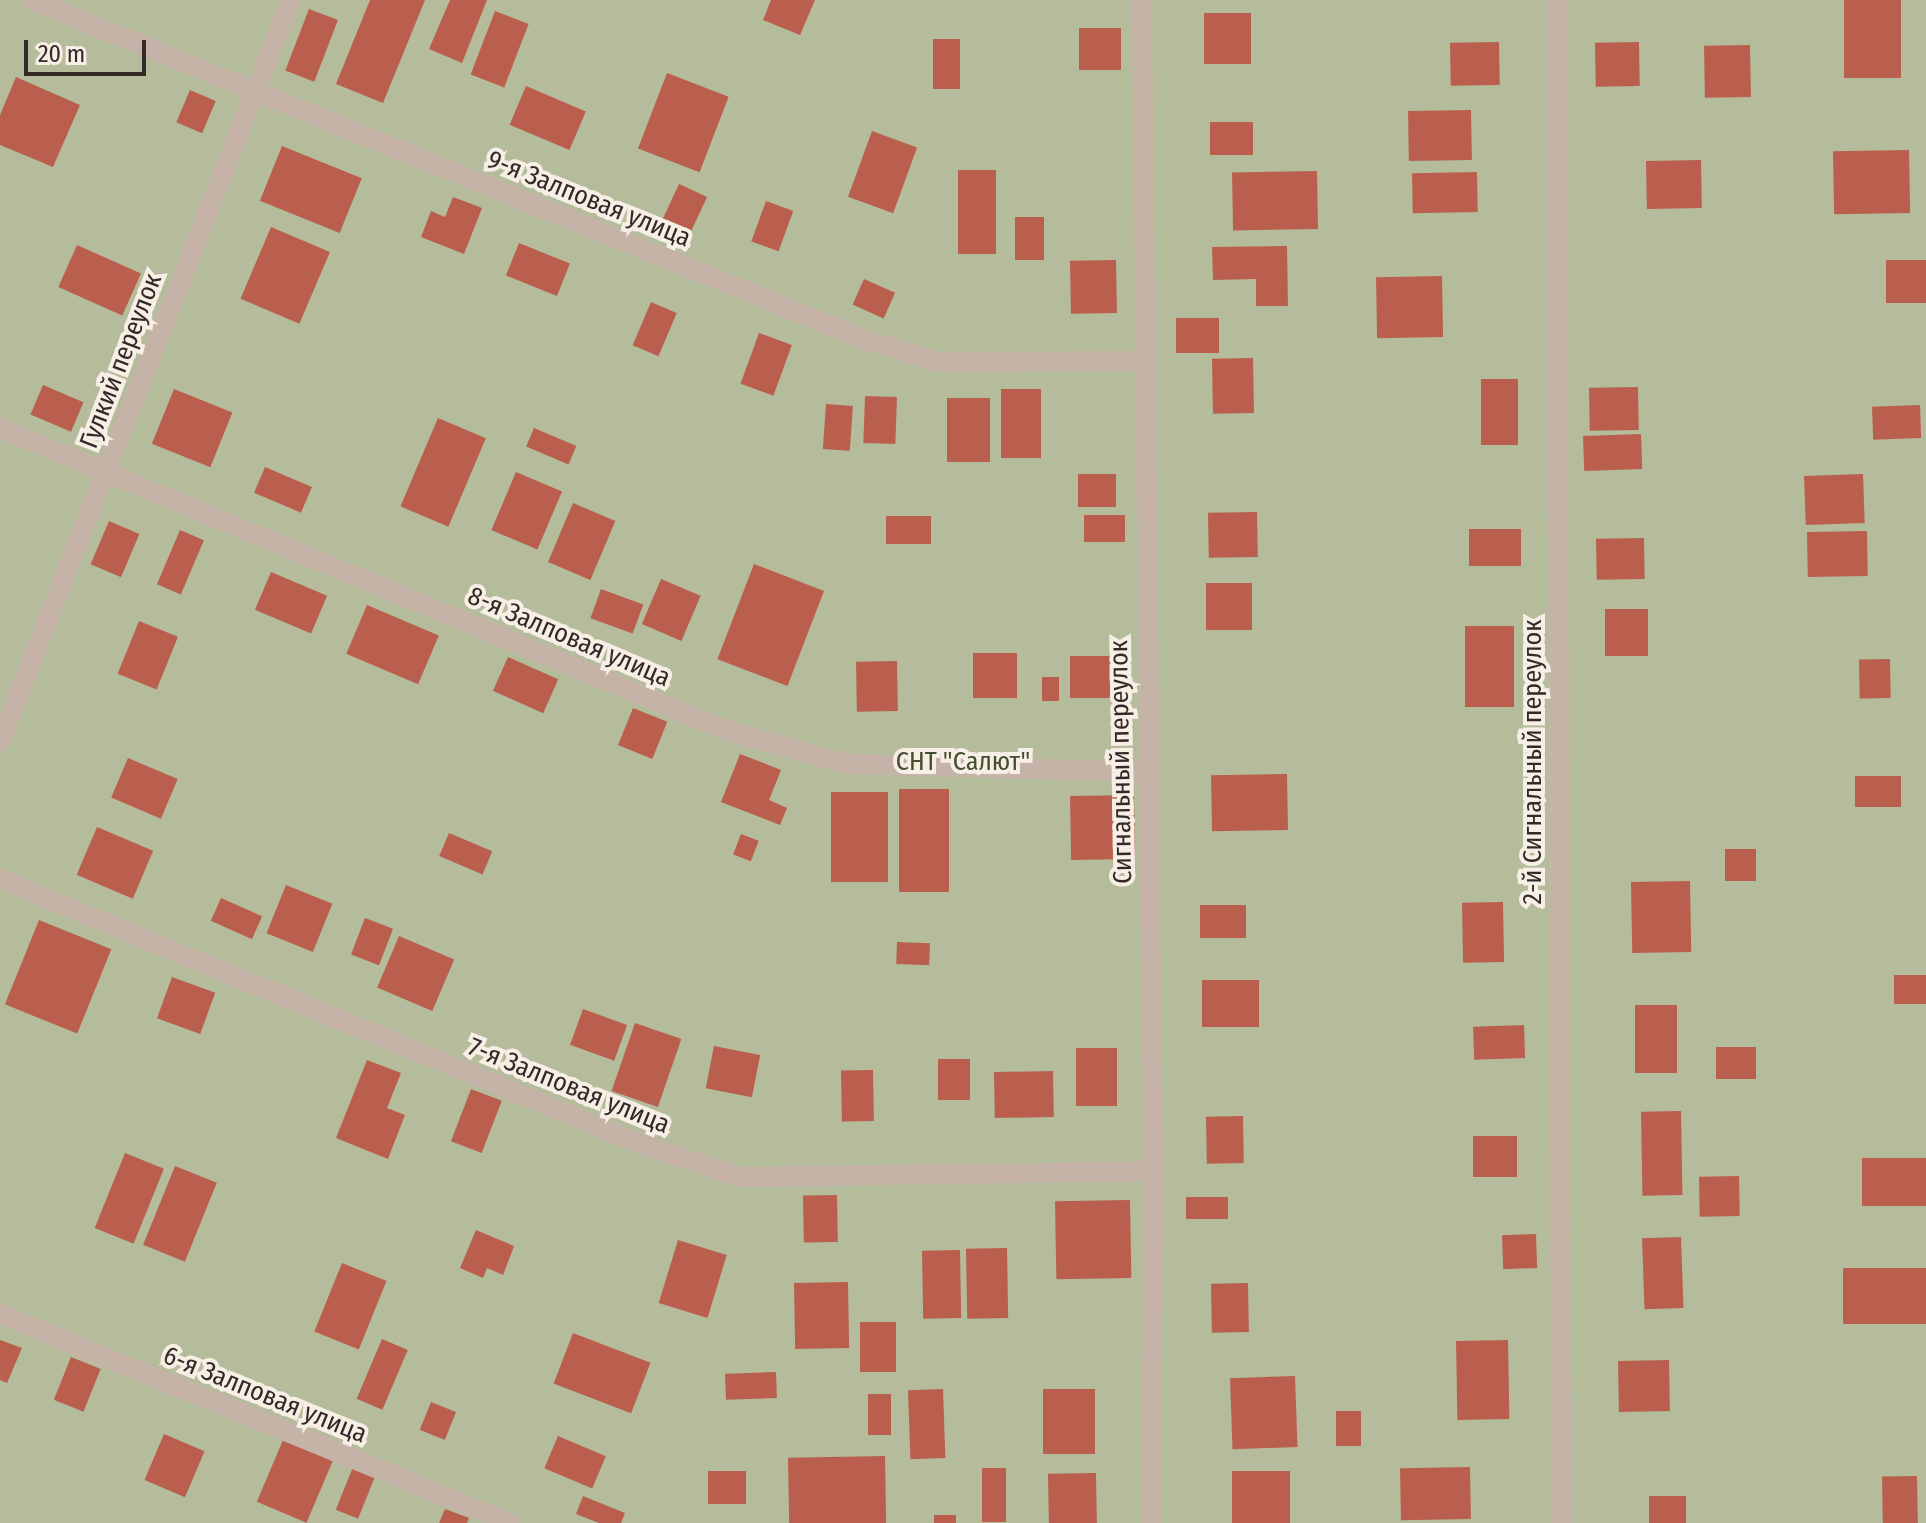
<!DOCTYPE html>
<meta charset="utf-8">
<style>
body{margin:0}
#map{position:relative;width:1926px;height:1523px;overflow:hidden;background:#efe4db;font-family:"Fira Sans Condensed",sans-serif}
div>[style]{position:absolute}
.green>*{inset:0;background:#b4bc9c;transform-origin:0 0}
.building>*{inset:0;background:#ba5f4e;transform-origin:0 0}
.minor>*{height:20px;margin:-10px;padding:0 10px;transform-origin:10px;border-radius:10px;background:#c5b3a8}
span{translate:-50% -50%;white-space:nowrap;text-align:center;line-height:1.15;-webkit-text-stroke:8px #f7eee6;paint-order:stroke}
.street-label{font-size:26px;color:#332a27}
.park-label{font-size:26px;color:#454f2e}
.scale{position:absolute;left:24px;top:40px;width:122px;height:36px;box-sizing:border-box;border:4px solid #332a27;border-top:0;padding-left:10px;font-size:24px;line-height:28px;white-space:nowrap;color:#332a27;-webkit-text-stroke:6px #f7eee6;paint-order:stroke}
</style>
<div id="map">
<div class="green">
<i style="left:0;top:0;width:1926px;height:1523px"></i>
</div>
<div class="building">
<i style="clip-path:polygon(370px 0,425px 0,383px 103px,336px 84px)"></i>
<i style="clip-path:polygon(450px 0,487px 0,462px 63px,429px 49px)"></i>
<i style="clip-path:polygon(771px 0,815px 0,800px 35px,763px 20px)"></i>
<i style="left:1844px;top:0;width:57px;height:78px"></i>
<i style="left:309px;top:9px;width:31px;height:66px;rotate:21deg"></i>
<i style="left:495px;top:11px;width:36px;height:68px;rotate:21deg"></i>
<i style="left:1251px;top:13px;width:51px;height:47px;rotate:90deg"></i>
<i style="left:1079px;top:28px;width:42px;height:42px"></i>
<i style="left:960px;top:39px;width:50px;height:27px;rotate:90deg"></i>
<i style="left:1499px;top:42px;width:43px;height:49px;rotate:89deg"></i>
<i style="left:1639px;top:42px;width:44px;height:44px;rotate:89deg"></i>
<i style="left:1750px;top:45px;width:52px;height:46px;rotate:89deg"></i>
<i style="left:667px;top:73px;width:66px;height:81px;rotate:21deg"></i>
<i style="clip-path:polygon(16px 77px,80px 105px,53px 167px,0 145px,0 115px)"></i>
<i style="left:526px;top:86px;width:65px;height:42px;rotate:23deg"></i>
<i style="left:190px;top:90px;width:28px;height:35px;rotate:23deg"></i>
<i style="left:1471px;top:110px;width:50px;height:63px;rotate:89deg"></i>
<i style="left:1210px;top:122px;width:43px;height:33px"></i>
<i style="left:872px;top:131px;width:48px;height:70px;rotate:20deg"></i>
<i style="left:282px;top:146px;width:86px;height:59px;rotate:22deg"></i>
<i style="left:1909px;top:150px;width:63px;height:76px;rotate:89deg"></i>
<i style="left:1701px;top:160px;width:48px;height:55px;rotate:89deg"></i>
<i style="left:958px;top:170px;width:38px;height:84px"></i>
<i style="left:1317px;top:171px;width:58px;height:85px;rotate:89deg"></i>
<i style="left:1477px;top:172px;width:40px;height:65px;rotate:89deg"></i>
<i style="left:679px;top:184px;width:31px;height:48px;rotate:25deg"></i>
<i style="clip-path:polygon(453px 197px,482px 208px,464px 254px,421px 237px,431px 211px,445px 217px)"></i>
<i style="left:766px;top:201px;width:29px;height:43px;rotate:20deg"></i>
<i style="left:1044px;top:217px;width:43px;height:29px;rotate:90deg"></i>
<i style="left:271px;top:227px;width:64px;height:78px;rotate:23deg"></i>
<i style="left:519px;top:243px;width:55px;height:35px;rotate:22deg"></i>
<i style="left:77px;top:245px;width:70px;height:46px;rotate:24deg"></i>
<i style="clip-path:polygon(1287px 246px,1288px 306px,1256px 306px,1256px 279px,1213px 280px,1212px 247px)"></i>
<i style="left:1116px;top:260px;width:53px;height:46px;rotate:89deg"></i>
<i style="left:1926px;top:260px;width:43px;height:40px;rotate:90deg"></i>
<i style="left:1442px;top:276px;width:61px;height:66px;rotate:89deg"></i>
<i style="left:864px;top:279px;width:34px;height:28px;rotate:24deg"></i>
<i style="left:651px;top:302px;width:28px;height:47px;rotate:23deg"></i>
<i style="left:1219px;top:318px;width:35px;height:43px;rotate:90deg"></i>
<i style="left:759px;top:333px;width:35px;height:54px;rotate:20deg"></i>
<i style="left:1253px;top:358px;width:55px;height:41px;rotate:89deg"></i>
<i style="left:1481px;top:379px;width:37px;height:66px"></i>
<i style="left:43px;top:385px;width:44px;height:32px;rotate:23deg"></i>
<i style="left:1638px;top:387px;width:43px;height:49px;rotate:89deg"></i>
<i style="left:174px;top:389px;width:63px;height:59px;rotate:22deg"></i>
<i style="left:1001px;top:389px;width:40px;height:69px"></i>
<i style="left:865px;top:396px;width:32px;height:47px;rotate:2deg"></i>
<i style="left:947px;top:398px;width:43px;height:64px"></i>
<i style="left:826px;top:404px;width:27px;height:45px;rotate:4deg"></i>
<i style="left:1920px;top:405px;width:33px;height:48px;rotate:88deg"></i>
<i style="left:438px;top:418px;width:52px;height:96px;rotate:23deg"></i>
<i style="left:534px;top:428px;width:46px;height:20px;rotate:23deg"></i>
<i style="left:1641px;top:434px;width:35px;height:58px;rotate:88deg"></i>
<i style="left:265px;top:467px;width:51px;height:28px;rotate:23deg"></i>
<i style="left:516px;top:472px;width:50px;height:63px;rotate:23deg"></i>
<i style="left:1078px;top:474px;width:38px;height:33px"></i>
<i style="left:1863px;top:474px;width:49px;height:59px;rotate:88deg"></i>
<i style="left:573px;top:503px;width:46px;height:64px;rotate:23deg"></i>
<i style="left:1257px;top:512px;width:45px;height:49px;rotate:89deg"></i>
<i style="left:1084px;top:515px;width:41px;height:27px"></i>
<i style="left:886px;top:516px;width:45px;height:28px"></i>
<i style="left:109px;top:521px;width:33px;height:47px;rotate:23deg"></i>
<i style="left:1521px;top:529px;width:37px;height:52px;rotate:90deg"></i>
<i style="left:180px;top:530px;width:26px;height:59px;rotate:23deg"></i>
<i style="left:1867px;top:531px;width:45px;height:60px;rotate:89deg"></i>
<i style="left:1644px;top:538px;width:41px;height:48px;rotate:89deg"></i>
<i style="left:754px;top:564px;width:75px;height:102px;rotate:21deg"></i>
<i style="left:271px;top:572px;width:61px;height:41px;rotate:23deg"></i>
<i style="left:661px;top:579px;width:43px;height:49px;rotate:23deg"></i>
<i style="left:1206px;top:583px;width:46px;height:47px"></i>
<i style="left:601px;top:589px;width:45px;height:31px;rotate:20deg"></i>
<i style="left:367px;top:605px;width:78px;height:53px;rotate:23deg"></i>
<i style="left:1605px;top:609px;width:43px;height:47px"></i>
<i style="left:139px;top:621px;width:42px;height:57px;rotate:22deg"></i>
<i style="left:1465px;top:626px;width:49px;height:81px"></i>
<i style="left:1017px;top:653px;width:45px;height:44px;rotate:90deg"></i>
<i style="left:1070px;top:656px;width:48px;height:42px"></i>
<i style="left:508px;top:657px;width:55px;height:37px;rotate:24deg"></i>
<i style="left:1890px;top:659px;width:39px;height:31px;rotate:89deg"></i>
<i style="left:897px;top:661px;width:50px;height:41px;rotate:89deg"></i>
<i style="left:1042px;top:677px;width:17px;height:24px"></i>
<i style="left:633px;top:708px;width:37px;height:40px;rotate:22deg"></i>
<i style="clip-path:polygon(740px 754px,781px 770px,769px 800px,787px 808px,780px 825px,721px 802px)"></i>
<i style="left:128px;top:758px;width:54px;height:43px;rotate:23deg"></i>
<i style="left:1287px;top:774px;width:56px;height:76px;rotate:89deg"></i>
<i style="left:1855px;top:776px;width:46px;height:31px"></i>
<i style="left:899px;top:789px;width:50px;height:103px"></i>
<i style="left:831px;top:792px;width:57px;height:90px"></i>
<i style="left:1134px;top:795px;width:64px;height:64px;rotate:89deg"></i>
<i style="left:97px;top:827px;width:61px;height:52px;rotate:23deg"></i>
<i style="left:449px;top:833px;width:47px;height:25px;rotate:23deg"></i>
<i style="left:741px;top:834px;width:19px;height:22px;rotate:21deg"></i>
<i style="left:1756px;top:849px;width:32px;height:31px;rotate:90deg"></i>
<i style="left:1690px;top:881px;width:71px;height:59px;rotate:89deg"></i>
<i style="left:286px;top:885px;width:50px;height:52px;rotate:22deg"></i>
<i style="left:221px;top:898px;width:45px;height:25px;rotate:24deg"></i>
<i style="left:1503px;top:902px;width:60px;height:41px;rotate:89deg"></i>
<i style="left:1246px;top:905px;width:33px;height:46px;rotate:90deg"></i>
<i style="left:365px;top:918px;width:30px;height:39px;rotate:21deg"></i>
<i style="left:39px;top:920px;width:78px;height:91px;rotate:22deg"></i>
<i style="left:399px;top:936px;width:60px;height:56px;rotate:23deg"></i>
<i style="left:897px;top:942px;width:33px;height:22px;rotate:2deg"></i>
<i style="left:1926px;top:975px;width:29px;height:32px;rotate:90deg"></i>
<i style="left:172px;top:977px;width:46px;height:44px;rotate:20deg"></i>
<i style="left:1259px;top:980px;width:47px;height:57px;rotate:90deg"></i>
<i style="left:1635px;top:1005px;width:42px;height:68px"></i>
<i style="left:583px;top:1009px;width:47px;height:38px;rotate:20deg"></i>
<i style="left:635px;top:1023px;width:49px;height:72px;rotate:19deg"></i>
<i style="left:1524px;top:1025px;width:33px;height:51px;rotate:88deg"></i>
<i style="left:714px;top:1046px;width:47px;height:43px;rotate:11deg"></i>
<i style="left:1716px;top:1047px;width:40px;height:32px"></i>
<i style="left:1076px;top:1048px;width:41px;height:58px"></i>
<i style="left:938px;top:1059px;width:32px;height:41px"></i>
<i style="clip-path:polygon(367px 1060px,401px 1073px,387px 1108px,405px 1115px,388px 1159px,336px 1138px)"></i>
<i style="left:873px;top:1070px;width:51px;height:32px;rotate:89deg"></i>
<i style="left:1053px;top:1071px;width:46px;height:59px;rotate:89deg"></i>
<i style="left:471px;top:1089px;width:33px;height:56px;rotate:21deg"></i>
<i style="left:1681px;top:1111px;width:84px;height:40px;rotate:89deg"></i>
<i style="left:1243px;top:1116px;width:47px;height:37px;rotate:89deg"></i>
<i style="left:1473px;top:1136px;width:44px;height:41px"></i>
<i style="left:125px;top:1153px;width:42px;height:81px;rotate:22deg"></i>
<i style="left:1926px;top:1158px;width:48px;height:64px;rotate:90deg"></i>
<i style="left:175px;top:1166px;width:45px;height:85px;rotate:22deg"></i>
<i style="left:1739px;top:1176px;width:40px;height:40px;rotate:89deg"></i>
<i style="left:837px;top:1195px;width:47px;height:34px;rotate:89deg"></i>
<i style="left:1186px;top:1197px;width:42px;height:22px"></i>
<i style="left:1130px;top:1200px;width:78px;height:75px;rotate:89deg"></i>
<i style="clip-path:polygon(476px 1230px,514px 1246px,503px 1275px,487px 1268px,483px 1278px,460px 1268px)"></i>
<i style="left:1536px;top:1234px;width:34px;height:34px;rotate:88deg"></i>
<i style="left:1681px;top:1237px;width:71px;height:39px;rotate:88deg"></i>
<i style="left:678px;top:1240px;width:51px;height:66px;rotate:17deg"></i>
<i style="left:1007px;top:1248px;width:70px;height:41px;rotate:89deg"></i>
<i style="left:960px;top:1250px;width:68px;height:38px;rotate:89deg"></i>
<i style="left:342px;top:1263px;width:48px;height:74px;rotate:22deg"></i>
<i style="left:1926px;top:1268px;width:56px;height:83px;rotate:90deg"></i>
<i style="left:848px;top:1282px;width:66px;height:54px;rotate:89deg"></i>
<i style="left:1248px;top:1283px;width:49px;height:37px;rotate:89deg"></i>
<i style="left:860px;top:1322px;width:36px;height:50px"></i>
<i style="left:573px;top:1333px;width:83px;height:54px;rotate:21deg"></i>
<i style="left:382px;top:1339px;width:28px;height:65px;rotate:23deg"></i>
<i style="clip-path:polygon(0 1340px,22px 1348px,7px 1383px,0 1380px)"></i>
<i style="left:1508px;top:1340px;width:79px;height:52px;rotate:89deg"></i>
<i style="left:71px;top:1357px;width:32px;height:46px;rotate:22deg"></i>
<i style="left:1669px;top:1360px;width:51px;height:51px;rotate:89deg"></i>
<i style="left:776px;top:1372px;width:26px;height:51px;rotate:88deg"></i>
<i style="left:1295px;top:1376px;width:71px;height:65px;rotate:88deg"></i>
<i style="left:943px;top:1389px;width:69px;height:35px;rotate:88deg"></i>
<i style="left:1043px;top:1389px;width:52px;height:65px"></i>
<i style="left:868px;top:1394px;width:23px;height:41px"></i>
<i style="left:431px;top:1402px;width:27px;height:30px;rotate:22deg"></i>
<i style="left:1336px;top:1411px;width:25px;height:35px"></i>
<i style="left:164px;top:1434px;width:44px;height:50px;rotate:23deg"></i>
<i style="left:558px;top:1436px;width:52px;height:35px;rotate:23deg"></i>
<i style="left:283px;top:1440px;width:54px;height:67px;rotate:23deg"></i>
<i style="left:885px;top:1456px;width:67px;height:97px;rotate:89deg"></i>
<i style="left:353px;top:1467px;width:24px;height:46px;rotate:22deg"></i>
<i style="left:1470px;top:1467px;width:52px;height:70px;rotate:89deg"></i>
<i style="left:982px;top:1468px;width:24px;height:54px"></i>
<i style="left:746px;top:1471px;width:33px;height:38px;rotate:90deg"></i>
<i style="left:1290px;top:1471px;width:52px;height:58px;rotate:90deg"></i>
<i style="left:1096px;top:1473px;width:50px;height:48px;rotate:89deg"></i>
<i style="left:1917px;top:1476px;width:47px;height:35px;rotate:89deg"></i>
<i style="clip-path:polygon(583px 1496px,625px 1513px,621px 1523px,599px 1523px,576px 1514px)"></i>
<i style="left:1649px;top:1496px;width:37px;height:27px"></i>
<i style="clip-path:polygon(445px 1509px,469px 1518px,467px 1523px,439px 1523px)"></i>
<i style="left:934px;top:1515px;width:22px;height:8px"></i>
</div>
<div class="minor">
<i style="left:31px;top:0;width:902px;rotate:22.16deg"></i>
<i style="left:866px;top:340px;width:76px;rotate:16.8deg"></i>
<i style="left:939px;top:362px;width:206px;rotate:-0.3deg"></i>
<i style="left:1142px;top:0;width:1171px;rotate:89.46deg"></i>
<i style="left:1153px;top:1171px;width:352px;rotate:90.3deg"></i>
<i style="left:1557px;top:0;width:1523px;rotate:89.85deg"></i>
<i style="left:0;top:428px;width:789px;rotate:22.6deg"></i>
<i style="left:728px;top:731px;width:123px;rotate:15.5deg"></i>
<i style="left:847px;top:764px;width:300px;rotate:1.5deg"></i>
<i style="left:0;top:741px;width:796px;rotate:-68.56deg"></i>
<i style="left:0;top:879px;width:693px;rotate:22.49deg"></i>
<i style="left:640px;top:1144px;width:104px;rotate:18.4deg"></i>
<i style="left:739px;top:1177px;width:414px;rotate:-0.8deg"></i>
<i style="left:0;top:1314px;width:551px;rotate:22.28deg"></i>
</div>
<div class="street-label">
<span style="left:589px;top:199px;rotate:22deg">9-я Залповая улица</span>
<span style="left:121px;top:361px;rotate:-69deg">Гулкий переулок</span>
<span style="left:569px;top:637px;rotate:23deg">8-я Залповая улица</span>
<span style="left:1121px;top:762px;rotate:-91deg">Сигнальный переулок</span>
<span style="left:1533px;top:762px;rotate:-90deg">2-й Сигнальный переулок</span>
<span style="left:569px;top:1086px;rotate:22deg">7-я Залповая улица</span>
<span style="left:265px;top:1395px;rotate:22deg">6-я Залповая улица</span>
</div>
<div class="park-label">
<span style="left:963px;top:762px">СНТ "Салют"</span>
</div>
<div class="scale">20 m</div>
</div>
